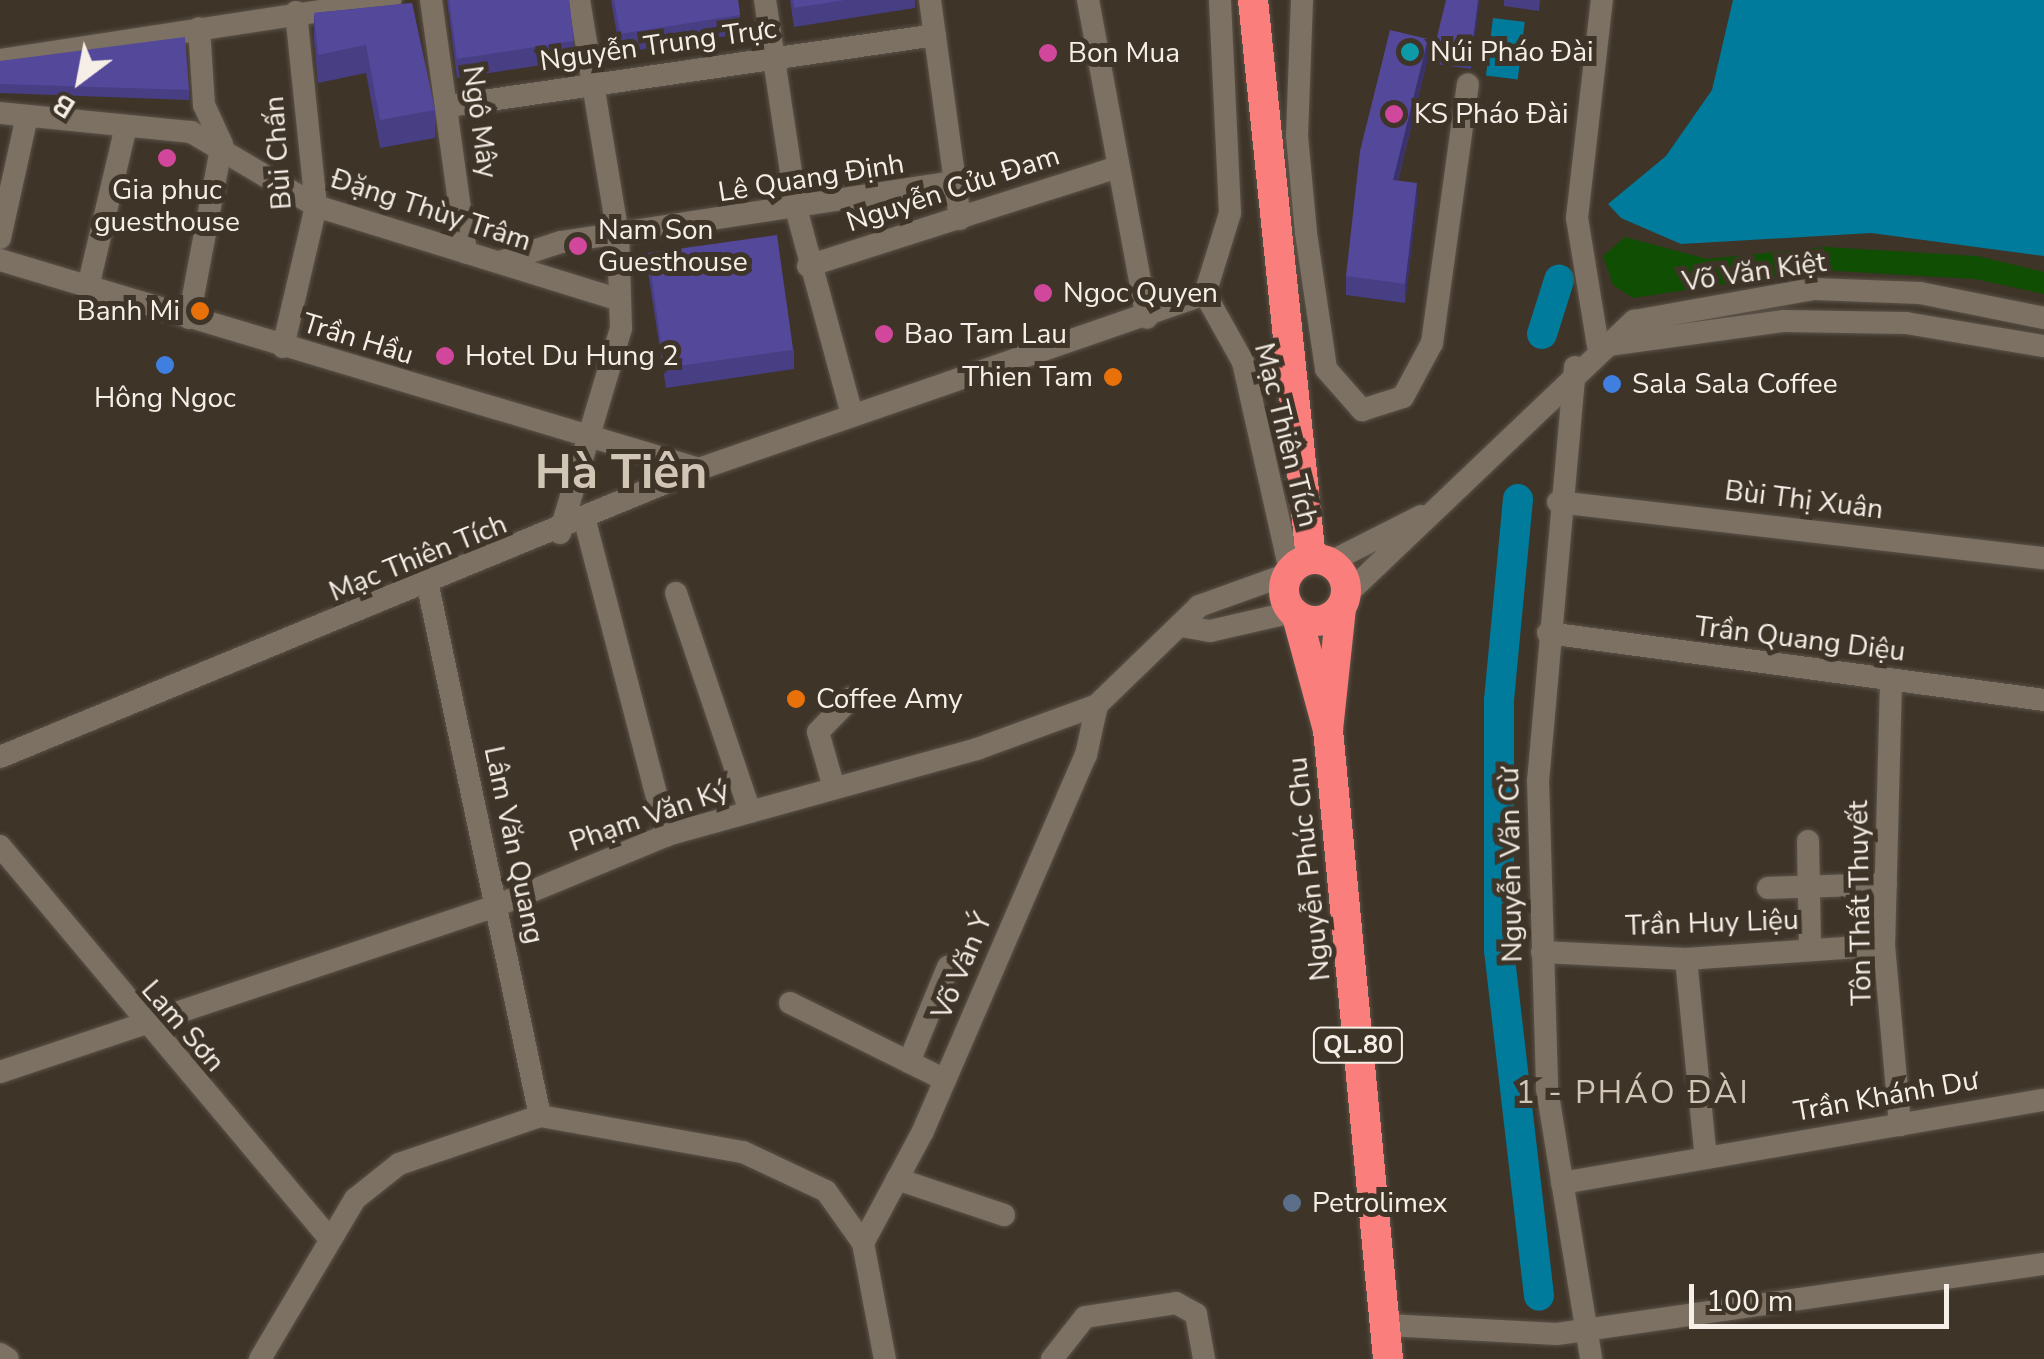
<!DOCTYPE html>
<meta charset="utf-8">
<style>
body{margin:0}
#map{position:relative;width:2044px;height:1359px;overflow:hidden;background:#3e3428;font-family:"Nunito Sans",sans-serif}
div>[style]{position:absolute}
.green>*{inset:0;background:#0f4e03}
.water>*{inset:0;background:#007b9b;transform-origin:0 0}
.river>*{height:30px;margin:-15px;padding:0 15px;transform-origin:15px;border-radius:15px;background:#007b9b}
.roads{filter:drop-shadow(0 0 2px #5b5248) drop-shadow(0 0 2px #5b5248)}
.minor>*{height:22px;margin:-11px;padding:0 11px;transform-origin:11px;border-radius:11px;background:#7c7163}
.highway>*{height:30px;margin:-15px;padding:0 15px;transform-origin:15px;border-radius:15px;background:#fa7e7b}
.highway>.ring{margin:-15px;padding:0;box-sizing:content-box;background:none;border:30px solid #fa7e7b;border-radius:50%}
.wall>*{inset:0;background:#473e84}
.shaded-wall>*{inset:0;background:#3a326b}
.building>*{inset:0;background:#534899;transform-origin:0 0}
.dots>*{width:28px;height:28px;translate:-50% -50%;box-sizing:border-box;border:5px solid #3e3428;border-radius:50%}
span{translate:-50% -50%;white-space:nowrap;text-align:center;line-height:1.15;-webkit-text-stroke:10px #3e3428;paint-order:stroke}
.shield-label span{padding:2px 8px;background:#3e3428;border:2px solid;border-radius:8px;-webkit-text-stroke-width:0}
.shield-label{font-size:25px;color:#f6efe7;font-weight:700}
.street-label{font-size:28px;color:#f6efe7}
.poi-label{font-size:28px;color:#f6efe7}
.left{translate:0 -50%;text-align:left}
.right{translate:-100% -50%;text-align:right}
.quarter-label{font-size:32px;color:#d1c5b6;letter-spacing:2.5px}
.town-label{font-size:48px;color:#d1c5b6;font-weight:700}
.north{position:absolute;left:30px;top:30px;width:100px;height:100px;-webkit-text-stroke:8px #3e3428;paint-order:stroke;rotate:212deg;font-size:28px;font-weight:700;line-height:40px;text-align:center;color:#f6efe7}
.north::after{content:'';display:block;margin:auto;width:35px;height:45px;background:#f6efe7;clip-path:polygon(50% 0,100% 100%,50% 72%,0 100%)}
.scale{position:absolute;left:1689px;top:1284px;width:260px;height:45px;box-sizing:border-box;border:5px solid #f6efe7;border-top:0;padding-left:12px;font-size:30px;line-height:35px;white-space:nowrap;color:#f6efe7;-webkit-text-stroke:8px #3e3428;paint-order:stroke}
</style>
<div id="map">
<div class="green">
<i style="clip-path:polygon(1625px 237px,1707px 259px,1826px 247px,1977px 256px,2044px 272px,2044px 294px,1975px 279px,1819px 270px,1633px 298px,1613px 285px,1603px 256px)"></i>
</div>
<div class="water">
<i style="clip-path:polygon(1733px 0,2044px 0,2044px 256px,1871px 233px,1681px 244px,1621px 218px,1608px 204px,1666px 156px,1712px 90px)"></i>
<i style="left:1493px;top:18px;width:32px;height:58px;rotate:7deg"></i>
</div>
<div class="river">
<i style="left:1542px;top:334px;width:57px;rotate:-72.5deg"></i>
<i style="left:1518px;top:499px;width:203px;rotate:95.4deg"></i>
<i style="left:1499px;top:701px;width:249px;rotate:90deg"></i>
<i style="left:1499px;top:950px;width:348px;rotate:83.4deg"></i>
</div>
<div class="roads">
<div class="minor">
<i style="left:431px;top:0;width:255px;rotate:82.1deg"></i>
<i style="left:765px;top:0;width:214px;rotate:81.4deg"></i>
<i style="left:797px;top:212px;width:210px;rotate:74.8deg"></i>
<i style="left:930px;top:0;width:221px;rotate:82.2deg"></i>
<i style="left:1088px;top:0;width:323px;rotate:79.5deg"></i>
<i style="left:1302px;top:0;width:136px;rotate:92.1deg"></i>
<i style="left:1297px;top:136px;width:97px;rotate:84.7deg"></i>
<i style="left:1306px;top:233px;width:137px;rotate:81.6deg"></i>
<i style="left:1326px;top:369px;width:55px;rotate:48.7deg"></i>
<i style="left:1362px;top:410px;width:43px;rotate:-17.6deg"></i>
<i style="left:1403px;top:397px;width:61px;rotate:-61.8deg"></i>
<i style="left:1432px;top:343px;width:261px;rotate:-82.1deg"></i>
<i style="left:0;top:60px;width:395px;rotate:-8.7deg"></i>
<i style="left:449px;top:106px;width:491px;rotate:-8.3deg"></i>
<i style="left:0;top:113px;width:192px;rotate:5.7deg"></i>
<i style="left:191px;top:132px;width:145px;rotate:30.6deg"></i>
<i style="left:316px;top:206px;width:318px;rotate:17.2deg"></i>
<i style="left:0;top:238px;width:125px;rotate:-77.5deg"></i>
<i style="left:0;top:260px;width:730px;rotate:16.65deg"></i>
<i style="left:500px;top:262px;width:64px;rotate:-18.2deg"></i>
<i style="left:561px;top:242px;width:398px;rotate:-8.7deg"></i>
<i style="left:808px;top:266px;width:322px;rotate:-17.7deg"></i>
<i style="left:88px;top:287px;width:165px;rotate:-76.7deg"></i>
<i style="left:1205px;top:294px;width:85px;rotate:-72.8deg"></i>
<i style="left:1230px;top:213px;width:213px;rotate:-92.7deg"></i>
<i style="left:189px;top:318px;width:177px;rotate:-79.3deg"></i>
<i style="left:222px;top:144px;width:43px;rotate:-114.8deg"></i>
<i style="left:204px;top:105px;width:77px;rotate:-93.7deg"></i>
<i style="left:1598px;top:346px;width:130px;rotate:-99.3deg"></i>
<i style="left:1577px;top:218px;width:219px;rotate:-83.5deg"></i>
<i style="left:1601px;top:346px;width:185px;rotate:-7.8deg"></i>
<i style="left:1784px;top:321px;width:122px;rotate:0.9deg"></i>
<i style="left:1906px;top:323px;width:140px;rotate:9.5deg"></i>
<i style="left:283px;top:347px;width:145px;rotate:-76.8deg"></i>
<i style="left:316px;top:206px;width:195px;rotate:-95.9deg"></i>
<i style="left:1575px;top:367px;width:415px;rotate:95.1deg"></i>
<i style="left:1538px;top:780px;width:309px;rotate:88.3deg"></i>
<i style="left:1547px;top:1089px;width:274px;rotate:80.7deg"></i>
<i style="left:1558px;top:502px;width:489px;rotate:6.6deg"></i>
<i style="left:585px;top:521px;width:325px;rotate:75.4deg"></i>
<i style="left:560px;top:533px;width:214px;rotate:-73.4deg"></i>
<i style="left:621px;top:328px;width:93px;rotate:-91.8deg"></i>
<i style="left:618px;top:235px;width:238px;rotate:-99.4deg"></i>
<i style="left:1330px;top:562px;width:102px;rotate:-26.8deg"></i>
<i style="left:428px;top:586px;width:542px;rotate:78.07deg"></i>
<i style="left:676px;top:593px;width:231px;rotate:71.3deg"></i>
<i style="left:1346px;top:595px;width:398px;rotate:-43.6deg"></i>
<i style="left:1634px;top:321px;width:183px;rotate:-10.1deg"></i>
<i style="left:1814px;top:289px;width:106px;rotate:2.2deg"></i>
<i style="left:1920px;top:293px;width:126px;rotate:11.4deg"></i>
<i style="left:1181px;top:626px;width:29px;rotate:10deg"></i>
<i style="left:1210px;top:631px;width:85px;rotate:-12.9deg"></i>
<i style="left:1548px;top:633px;width:501px;rotate:7.69deg"></i>
<i style="left:1891px;top:681px;width:264px;rotate:91.5deg"></i>
<i style="left:1884px;top:945px;width:181px;rotate:84.9deg"></i>
<i style="left:0;top:757px;width:756px;rotate:-22.39deg"></i>
<i style="left:699px;top:469px;width:535px;rotate:-19.08deg"></i>
<i style="left:1205px;top:294px;width:78px;rotate:60.8deg"></i>
<i style="left:1243px;top:362px;width:213px;rotate:77.3deg"></i>
<i style="left:834px;top:788px;width:58px;rotate:-105.9deg"></i>
<i style="left:818px;top:732px;width:47px;rotate:-45.9deg"></i>
<i style="left:1808px;top:841px;width:109px;rotate:88.9deg"></i>
<i style="left:0;top:846px;width:512px;rotate:49.99deg"></i>
<i style="left:1768px;top:888px;width:118px;rotate:-1.9deg"></i>
<i style="left:1542px;top:952px;width:144px;rotate:2.8deg"></i>
<i style="left:1686px;top:959px;width:198px;rotate:-4deg"></i>
<i style="left:1686px;top:959px;width:200px;rotate:84.3deg"></i>
<i style="left:790px;top:1003px;width:173px;rotate:26.4deg"></i>
<i style="left:909px;top:1062px;width:103px;rotate:-67.7deg"></i>
<i style="left:0;top:1072px;width:523px;rotate:-18.5deg"></i>
<i style="left:496px;top:906px;width:185px;rotate:-22.5deg"></i>
<i style="left:667px;top:835px;width:322px;rotate:-15.5deg"></i>
<i style="left:977px;top:749px;width:128px;rotate:-20.1deg"></i>
<i style="left:1097px;top:705px;width:142px;rotate:-44.1deg"></i>
<i style="left:1199px;top:606px;width:95px;rotate:-19.8deg"></i>
<i style="left:897px;top:1179px;width:113px;rotate:18.6deg"></i>
<i style="left:1562px;top:1183px;width:489px;rotate:-9.8deg"></i>
<i style="left:863px;top:1243px;width:127px;rotate:-61.8deg"></i>
<i style="left:923px;top:1131px;width:410px;rotate:-66.6deg"></i>
<i style="left:1086px;top:755px;width:51px;rotate:-77.6deg"></i>
<i style="left:1387px;top:1325px;width:170px;rotate:3deg"></i>
<i style="left:1557px;top:1334px;width:492px;rotate:-8.2deg"></i>
<i style="left:0;top:1354px;width:9px;rotate:32deg"></i>
<i style="left:260px;top:1359px;width:186px;rotate:-59.3deg"></i>
<i style="left:355px;top:1199px;width:56px;rotate:-38.5deg"></i>
<i style="left:399px;top:1164px;width:149px;rotate:-18.8deg"></i>
<i style="left:540px;top:1116px;width:206px;rotate:10.1deg"></i>
<i style="left:743px;top:1152px;width:92px;rotate:25.2deg"></i>
<i style="left:826px;top:1191px;width:64px;rotate:54.6deg"></i>
<i style="left:863px;top:1243px;width:118px;rotate:79.3deg"></i>
<i style="left:1052px;top:1359px;width:53px;rotate:-51.8deg"></i>
<i style="left:1085px;top:1317px;width:92px;rotate:-8.7deg"></i>
<i style="left:1176px;top:1303px;width:23px;rotate:29deg"></i>
<i style="left:1196px;top:1314px;width:46px;rotate:79.9deg"></i>
</div>
<div class="highway">
<i style="left:1253px;top:0;width:562px;rotate:84.08deg"></i>
<i class="ring" style="left:1284px;top:559px;width:32px;height:32px"></i>
<i style="left:1341px;top:608px;width:123px;rotate:96.1deg"></i>
<i style="left:1328px;top:730px;width:632px;rotate:84.55deg"></i>
<i style="left:1297px;top:616px;width:118px;rotate:74.8deg"></i>
</div>
</div>
<div class="wall">
<i style="clip-path:polygon(447px 0,569px 0,574px 41px,574px 60px,457px 78px)"></i>
<i style="clip-path:polygon(611px 0,738px 0,740px 15px,740px 34px,620px 53px)"></i>
<i style="clip-path:polygon(790px 0,915px 0,915px 8px,794px 27px)"></i>
<i style="clip-path:polygon(1479px 0,1471px 69px,1434px 64px,1434px 49px)"></i>
<i style="clip-path:polygon(1504px 0,1540px 0,1539px 11px,1504px 6px)"></i>
<i style="clip-path:polygon(412px 3px,435px 110px,435px 138px,380px 148px,366px 73px,318px 83px,314px 41px,314px 13px)"></i>
<i style="clip-path:polygon(1428px 58px,1398px 181px,1417px 202px,1405px 303px,1346px 295px,1346px 276px)"></i>
<i style="clip-path:polygon(0 61px,189px 90px,189px 100px,0 93px)"></i>
<i style="clip-path:polygon(648px 253px,794px 350px,794px 369px,666px 388px,648px 272px)"></i>
</div>
<div class="shaded-wall">
<i style="clip-path:polygon(1478px 0,1479px 7px,1471px 69px,1471px 54px)"></i>
<i style="clip-path:polygon(1428px 39px,1428px 58px,1393px 199px,1393px 180px)"></i>
<i style="clip-path:polygon(1417px 183px,1417px 202px,1405px 303px,1405px 284px)"></i>
</div>
<div class="building">
<i style="clip-path:polygon(449px 0,569px 0,574px 41px,457px 59px)"></i>
<i style="clip-path:polygon(614px 0,738px 0,740px 15px,620px 34px)"></i>
<i style="clip-path:polygon(793px 0,845px 0,794px 8px)"></i>
<i style="clip-path:polygon(1446px 0,1478px 0,1471px 54px,1434px 49px)"></i>
<i style="clip-path:polygon(412px 3px,435px 110px,380px 120px,366px 45px,318px 55px,314px 13px)"></i>
<i style="clip-path:polygon(1390px 30px,1428px 39px,1393px 180px,1417px 183px,1405px 284px,1346px 276px,1360px 151px)"></i>
<i style="clip-path:polygon(185px 37px,189px 90px,0 84px,0 61px)"></i>
<i style="left:777px;top:235px;width:116px;height:130px;rotate:82deg"></i>
</div>
<div class="dots">
<i style="left:1410px;top:52px;background:#0f9aa8"></i>
<i style="left:1048px;top:53px;background:#d1479c"></i>
<i style="left:1394px;top:114px;background:#d1479c"></i>
<i style="left:167px;top:158px;background:#d1479c"></i>
<i style="left:578px;top:246px;background:#d1479c"></i>
<i style="left:1043px;top:293px;background:#d1479c"></i>
<i style="left:200px;top:311px;background:#e8710a"></i>
<i style="left:884px;top:334px;background:#d1479c"></i>
<i style="left:445px;top:356px;background:#d1479c"></i>
<i style="left:165px;top:365px;background:#3f7fe0"></i>
<i style="left:1113px;top:377px;background:#e8710a"></i>
<i style="left:1612px;top:384px;background:#3f7fe0"></i>
<i style="left:796px;top:699px;background:#e8710a"></i>
<i style="left:1292px;top:1203px;background:#5c6f8a"></i>
</div>
<div class="shield-label">
<span style="left:1358px;top:1045px">QL.80</span>
</div>
<div class="street-label">
<span style="left:658px;top:45px;rotate:-8deg">Nguyễn Trung Trực</span>
<span style="left:480px;top:122px;rotate:82deg">Ngô Mây</span>
<span style="left:278px;top:153px;rotate:-94deg">Bùi Chấn</span>
<span style="left:811px;top:178px;rotate:-9deg">Lê Quang Định</span>
<span style="left:953px;top:189px;rotate:-18deg">Nguyễn Cửu Đam</span>
<span style="left:431px;top:210px;rotate:18deg">Đặng Thùy Trâm</span>
<span style="left:1754px;top:272px;rotate:-8deg">Võ Văn Kiệt</span>
<span style="left:358px;top:339px;rotate:17deg">Trần Hầu</span>
<span style="left:1286px;top:435px;rotate:76deg">Mạc Thiên Tích</span>
<span style="left:1804px;top:500px;rotate:7deg">Bùi Thị Xuân</span>
<span style="left:418px;top:558px;rotate:-22deg">Mạc Thiên Tích</span>
<span style="left:1800px;top:639px;rotate:7deg">Trần Quang Diệu</span>
<span style="left:649px;top:816px;rotate:-19deg">Phạm Văn Ký</span>
<span style="left:514px;top:845px;rotate:78deg">Lâm Văn Quang</span>
<span style="left:1511px;top:865px;rotate:-91deg">Nguyễn Văn Cừ</span>
<span style="left:1309px;top:869px;rotate:-96deg">Nguyễn Phúc Chu</span>
<span style="left:1860px;top:903px;rotate:-91deg">Tôn Thất Thuyết</span>
<span style="left:1712px;top:923px;rotate:-2deg">Trần Huy Liệu</span>
<span style="left:962px;top:966px;rotate:-67deg">Võ Văn Ý</span>
<span style="left:183px;top:1026px;rotate:49deg">Lam Sơn</span>
<span style="left:1886px;top:1096px;rotate:-10deg">Trần Khánh Dư</span>
</div>
<div class="poi-label">
<span class="left" style="left:1430px;top:52px">Núi Pháo Đài</span>
<span class="left" style="left:1068px;top:53px">Bon Mua</span>
<span class="left" style="left:1414px;top:114px">KS Pháo Đài</span>
<span style="left:167px;top:206px">Gia phuc<br>guesthouse</span>
<span class="left" style="left:598px;top:246px">Nam Son<br>Guesthouse</span>
<span class="left" style="left:1063px;top:293px">Ngoc Quyen</span>
<span class="right" style="left:180px;top:311px">Banh Mi</span>
<span class="left" style="left:904px;top:334px">Bao Tam Lau</span>
<span class="left" style="left:465px;top:356px">Hotel Du Hung 2</span>
<span class="right" style="left:1093px;top:377px">Thien Tam</span>
<span class="left" style="left:1632px;top:384px">Sala Sala Coffee</span>
<span style="left:165px;top:398px">Hông Ngoc</span>
<span class="left" style="left:816px;top:699px">Coffee Amy</span>
<span class="left" style="left:1312px;top:1203px">Petrolimex</span>
</div>
<div class="quarter-label">
<span style="left:1633px;top:1093px">1 - PHÁO ĐÀI</span>
</div>
<div class="town-label">
<span style="left:621px;top:473px">Hà Tiên</span>
</div>
<div class="north">B</div>
<div class="scale">100 m</div>
</div>
